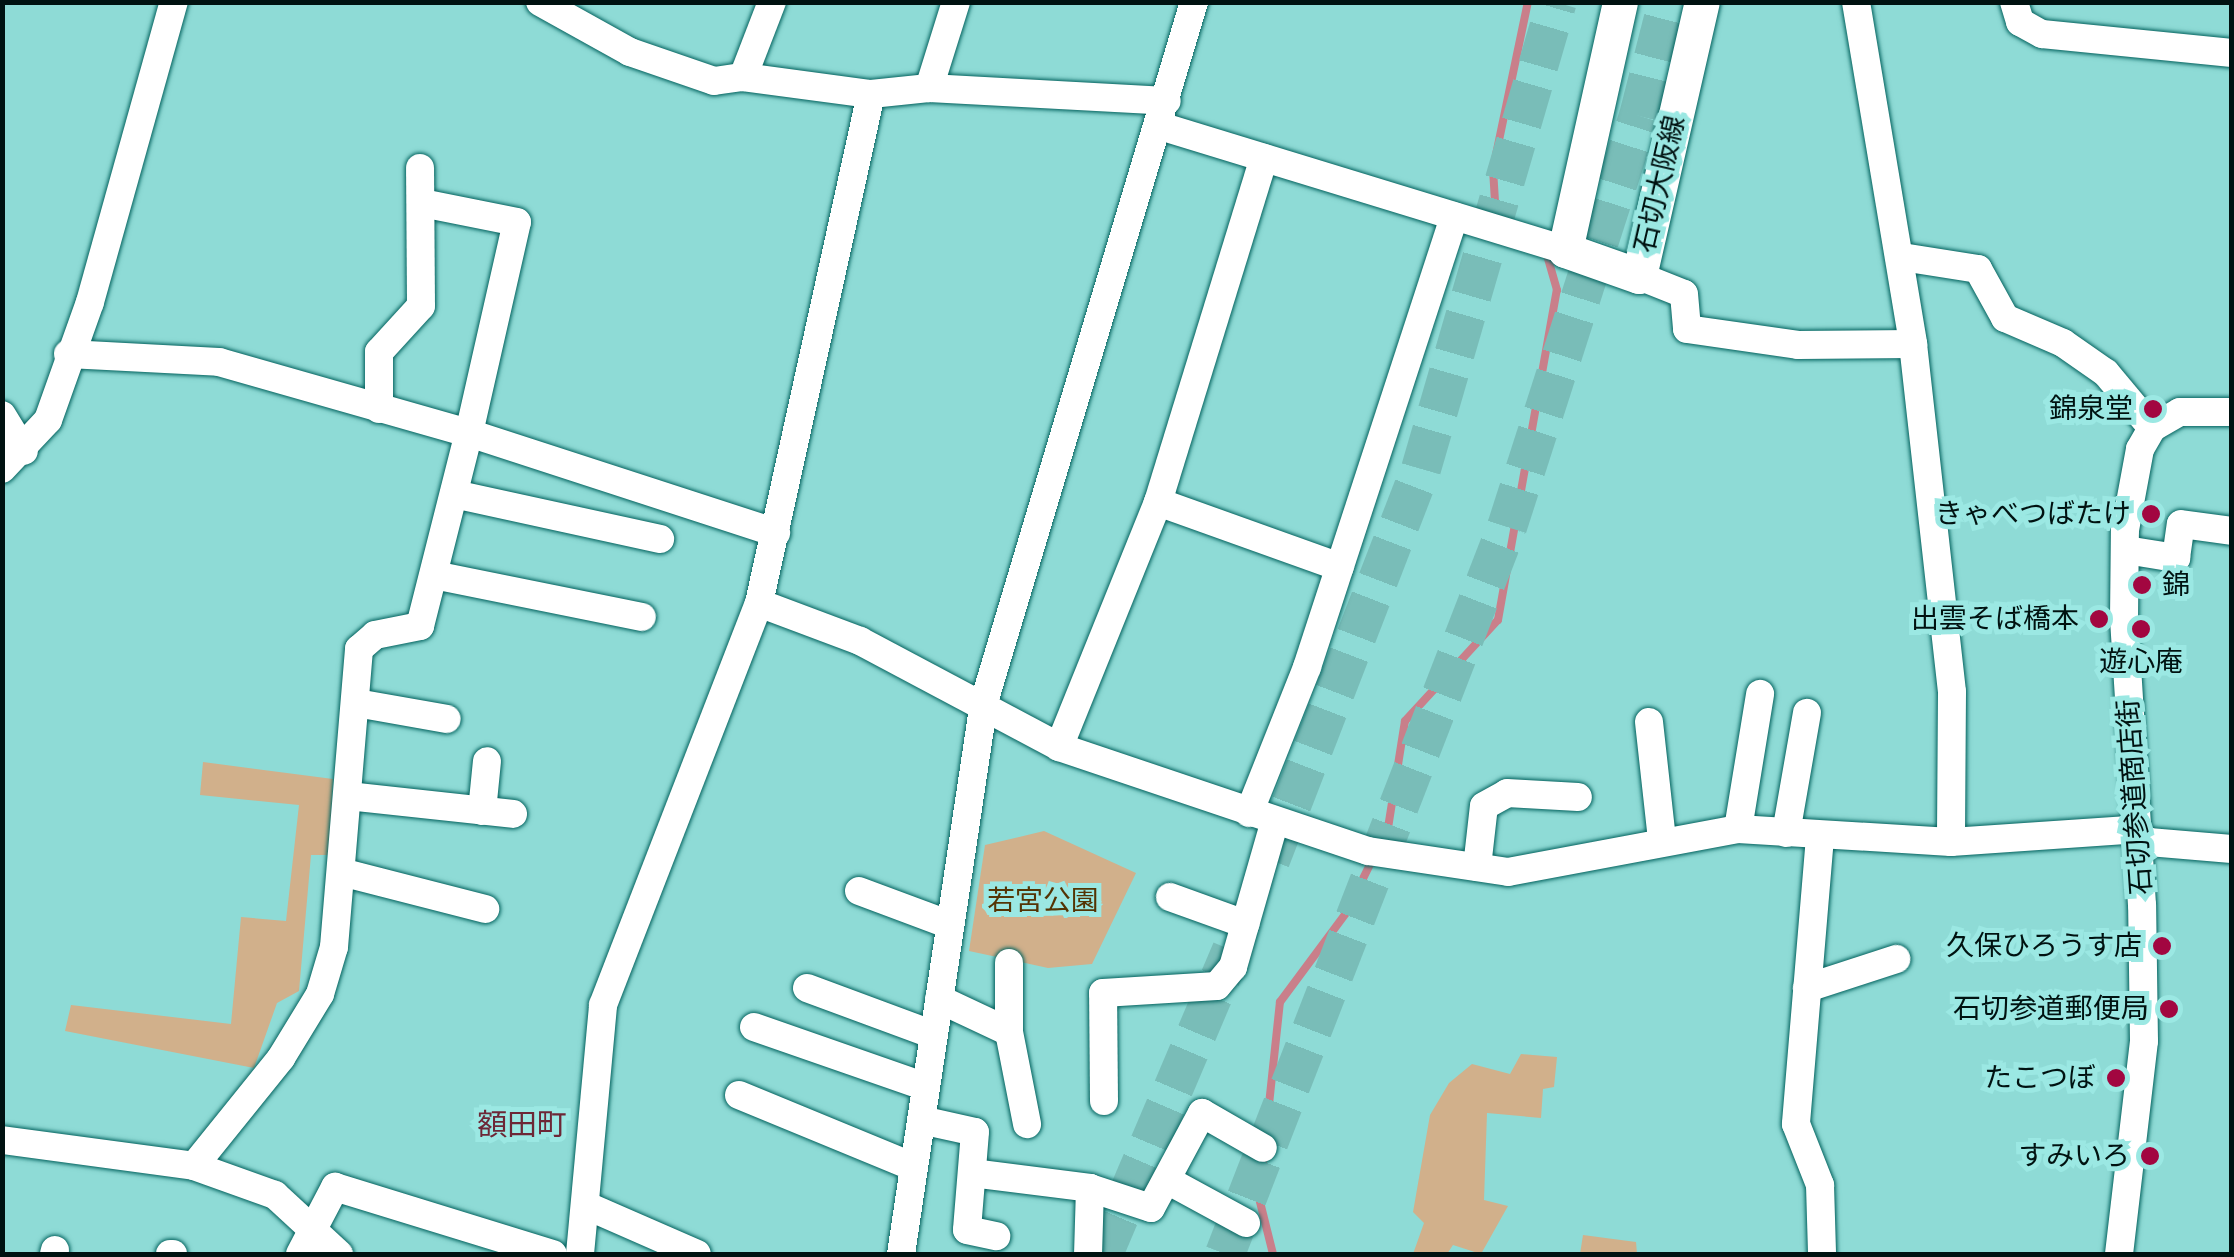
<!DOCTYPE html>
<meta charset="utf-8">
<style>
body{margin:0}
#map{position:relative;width:2234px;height:1257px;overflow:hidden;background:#8edbd6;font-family:"Work Sans","Noto Sans JP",sans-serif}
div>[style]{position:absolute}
.green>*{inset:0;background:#d1b08b}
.stream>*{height:8px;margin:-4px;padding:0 4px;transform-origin:4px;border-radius:4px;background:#c97f8a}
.highway-tunnel>*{height:40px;margin-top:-20px;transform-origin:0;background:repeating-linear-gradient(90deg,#79bdb8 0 40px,transparent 0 60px)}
.roads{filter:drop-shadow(0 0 2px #03625e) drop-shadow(0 0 2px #03625e)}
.minor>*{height:28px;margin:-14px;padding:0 14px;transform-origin:14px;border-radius:14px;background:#fff}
.major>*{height:35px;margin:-17.5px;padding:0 17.5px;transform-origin:17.5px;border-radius:17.5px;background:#fff}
.dots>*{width:28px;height:28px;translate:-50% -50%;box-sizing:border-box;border:5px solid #9be8e3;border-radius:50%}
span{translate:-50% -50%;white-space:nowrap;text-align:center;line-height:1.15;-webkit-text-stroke:10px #9be8e3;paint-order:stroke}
.street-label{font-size:28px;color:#001211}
.poi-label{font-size:28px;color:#001211}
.right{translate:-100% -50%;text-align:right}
.left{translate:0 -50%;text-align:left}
.park-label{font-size:28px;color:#543404}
.neighbourhood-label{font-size:30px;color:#6d2736}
.frame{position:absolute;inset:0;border:5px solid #001211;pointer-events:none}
</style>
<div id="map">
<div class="green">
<i style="clip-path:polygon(203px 762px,333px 779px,329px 855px,311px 855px,299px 991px,277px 1003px,254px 1068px,65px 1031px,71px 1005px,231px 1024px,241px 917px,286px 921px,299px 805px,200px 795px)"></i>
<i style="clip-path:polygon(1044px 831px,1136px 873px,1092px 964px,1048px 968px,969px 951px,985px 845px)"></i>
<i style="clip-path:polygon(1521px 1054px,1557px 1057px,1554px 1087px,1543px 1089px,1541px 1118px,1487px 1113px,1484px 1200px,1508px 1206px,1481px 1254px,1453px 1245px,1447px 1254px,1413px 1254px,1424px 1223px,1413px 1212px,1430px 1115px,1449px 1083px,1472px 1064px,1510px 1074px)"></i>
<i style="clip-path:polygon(1583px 1235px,1636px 1242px,1637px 1254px,1580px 1254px)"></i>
</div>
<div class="stream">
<i style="left:1496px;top:218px;width:49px;rotate:-93.5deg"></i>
<i style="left:1493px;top:169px;width:171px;rotate:-78.2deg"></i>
<i style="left:1273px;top:1254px;width:58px;rotate:-104deg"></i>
<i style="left:1259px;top:1198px;width:197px;rotate:-83.9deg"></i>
<i style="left:1280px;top:1002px;width:111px;rotate:-53.4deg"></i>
<i style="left:1346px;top:913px;width:95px;rotate:-63.7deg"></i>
<i style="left:1388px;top:828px;width:108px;rotate:-81deg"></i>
<i style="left:1405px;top:721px;width:137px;rotate:-47.4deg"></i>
<i style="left:1498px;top:620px;width:335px;rotate:-79.9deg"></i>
<i style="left:1557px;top:290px;width:36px;rotate:-106deg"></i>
</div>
<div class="highway-tunnel">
<i style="left:1270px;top:860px;width:419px;rotate:-68.9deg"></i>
<i style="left:1421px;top:469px;width:486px;rotate:-73.8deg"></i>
<i style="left:1103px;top:1254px;width:330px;rotate:-67deg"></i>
<i style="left:1225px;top:1254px;width:780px;rotate:-68.8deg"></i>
<i style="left:1507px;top:527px;width:432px;rotate:-72.2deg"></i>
<i style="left:1639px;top:116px;width:118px;rotate:-75.7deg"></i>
</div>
<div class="roads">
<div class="minor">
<i style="left:540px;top:2px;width:103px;rotate:29.1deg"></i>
<i style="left:630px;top:52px;width:89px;rotate:19deg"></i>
<i style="left:714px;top:81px;width:29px;rotate:-8deg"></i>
<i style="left:743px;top:77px;width:129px;rotate:7.6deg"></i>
<i style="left:871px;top:94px;width:58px;rotate:-5.9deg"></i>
<i style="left:929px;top:88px;width:238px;rotate:3.1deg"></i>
<i style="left:1856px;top:2px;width:347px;rotate:80.5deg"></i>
<i style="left:1913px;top:344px;width:350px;rotate:83.6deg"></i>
<i style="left:1952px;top:692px;width:150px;rotate:90.4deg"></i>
<i style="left:2014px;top:2px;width:21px;rotate:73deg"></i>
<i style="left:2020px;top:22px;width:25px;rotate:29deg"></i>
<i style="left:2042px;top:34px;width:191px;rotate:5.7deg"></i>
<i style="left:743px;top:77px;width:80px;rotate:-68.9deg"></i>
<i style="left:929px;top:88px;width:90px;rotate:-72.6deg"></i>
<i style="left:1160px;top:126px;width:424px;rotate:17deg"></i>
<i style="left:1902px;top:257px;width:77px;rotate:9deg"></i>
<i style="left:1978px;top:269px;width:56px;rotate:61.1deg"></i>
<i style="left:2005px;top:318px;width:63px;rotate:23.3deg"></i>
<i style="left:2063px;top:343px;width:52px;rotate:34.9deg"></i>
<i style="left:2106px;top:373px;width:72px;rotate:50.1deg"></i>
<i style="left:1639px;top:276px;width:48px;rotate:21.8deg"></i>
<i style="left:1684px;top:294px;width:35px;rotate:85deg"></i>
<i style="left:1687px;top:329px;width:112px;rotate:8.2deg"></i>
<i style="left:1798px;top:345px;width:115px;rotate:-0.5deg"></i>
<i style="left:68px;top:354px;width:151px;rotate:3deg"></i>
<i style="left:219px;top:362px;width:260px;rotate:15.9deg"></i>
<i style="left:469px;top:433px;width:323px;rotate:18deg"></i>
<i style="left:379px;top:409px;width:57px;rotate:-90deg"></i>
<i style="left:379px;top:352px;width:62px;rotate:-47.6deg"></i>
<i style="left:421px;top:306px;width:138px;rotate:-90.4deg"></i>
<i style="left:2px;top:415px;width:42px;rotate:58.6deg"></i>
<i style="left:2px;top:469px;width:67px;rotate:-46.8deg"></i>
<i style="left:48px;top:420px;width:125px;rotate:-70.4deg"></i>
<i style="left:90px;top:302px;width:312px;rotate:-74.4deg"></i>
<i style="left:454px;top:494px;width:211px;rotate:12.3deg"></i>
<i style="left:1158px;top:502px;width:193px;rotate:19.7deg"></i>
<i style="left:2126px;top:550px;width:51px;rotate:9.1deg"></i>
<i style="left:2176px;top:558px;width:34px;rotate:-82deg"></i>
<i style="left:2181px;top:524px;width:51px;rotate:7.8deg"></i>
<i style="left:434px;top:575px;width:212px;rotate:11.4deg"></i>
<i style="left:759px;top:603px;width:108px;rotate:20.6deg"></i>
<i style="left:860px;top:641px;width:225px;rotate:28deg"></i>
<i style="left:1059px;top:747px;width:326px;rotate:18.6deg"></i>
<i style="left:1368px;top:851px;width:142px;rotate:8.5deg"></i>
<i style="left:1508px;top:872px;width:234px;rotate:-10.6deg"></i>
<i style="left:1738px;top:829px;width:213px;rotate:3.5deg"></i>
<i style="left:1951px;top:842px;width:178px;rotate:-3.9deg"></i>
<i style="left:2129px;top:830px;width:23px;rotate:31deg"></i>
<i style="left:2149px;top:842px;width:83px;rotate:4.8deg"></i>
<i style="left:356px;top:703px;width:92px;rotate:10deg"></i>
<i style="left:1649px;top:722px;width:118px;rotate:83.7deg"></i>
<i style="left:1059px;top:747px;width:264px;rotate:-68deg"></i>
<i style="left:1158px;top:502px;width:360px;rotate:-72.9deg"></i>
<i style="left:348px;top:796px;width:166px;rotate:6.2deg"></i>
<i style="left:482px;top:811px;width:50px;rotate:-84.3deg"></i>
<i style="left:1249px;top:813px;width:157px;rotate:-68.3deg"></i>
<i style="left:1307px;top:667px;width:474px;rotate:-71.9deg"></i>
<i style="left:1738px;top:829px;width:137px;rotate:-80.7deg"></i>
<i style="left:1786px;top:833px;width:122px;rotate:-80.1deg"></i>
<i style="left:1820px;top:837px;width:288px;rotate:94.8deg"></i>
<i style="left:1796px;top:1124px;width:66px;rotate:68.5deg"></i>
<i style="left:1820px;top:1185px;width:69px;rotate:88.3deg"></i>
<i style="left:1477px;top:867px;width:61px;rotate:-83.5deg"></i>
<i style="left:1484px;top:806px;width:26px;rotate:-29deg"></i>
<i style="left:1507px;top:793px;width:71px;rotate:3.2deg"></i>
<i style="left:341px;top:872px;width:149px;rotate:14.4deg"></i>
<i style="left:859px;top:891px;width:97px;rotate:20.5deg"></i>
<i style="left:1170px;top:897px;width:80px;rotate:19.8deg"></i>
<i style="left:1009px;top:963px;width:69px;rotate:90deg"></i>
<i style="left:1009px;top:1032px;width:94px;rotate:78.9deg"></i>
<i style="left:807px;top:988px;width:135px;rotate:20.3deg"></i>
<i style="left:1807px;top:988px;width:94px;rotate:-18deg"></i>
<i style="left:939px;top:999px;width:77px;rotate:25.2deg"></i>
<i style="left:754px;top:1027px;width:182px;rotate:19.2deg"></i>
<i style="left:739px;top:1095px;width:189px;rotate:22.4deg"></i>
<i style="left:1104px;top:1101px;width:108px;rotate:-90.5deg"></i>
<i style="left:1103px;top:993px;width:114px;rotate:-3.5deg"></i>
<i style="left:1217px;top:986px;width:25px;rotate:-50deg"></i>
<i style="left:1233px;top:967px;width:152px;rotate:-74deg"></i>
<i style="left:921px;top:1120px;width:55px;rotate:12.5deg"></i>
<i style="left:975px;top:1132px;width:98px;rotate:94.7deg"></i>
<i style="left:967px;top:1230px;width:30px;rotate:12deg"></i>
<i style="left:2px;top:1140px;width:194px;rotate:7.7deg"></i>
<i style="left:194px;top:1166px;width:86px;rotate:19.7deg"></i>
<i style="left:275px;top:1195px;width:87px;rotate:42.7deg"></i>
<i style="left:194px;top:1166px;width:139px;rotate:-51.1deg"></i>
<i style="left:281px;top:1058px;width:75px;rotate:-58.6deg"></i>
<i style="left:320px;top:994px;width:49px;rotate:-73.4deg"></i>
<i style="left:334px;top:947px;width:299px;rotate:-85.2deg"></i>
<i style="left:359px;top:649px;width:21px;rotate:-41deg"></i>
<i style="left:375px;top:635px;width:46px;rotate:-11.3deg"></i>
<i style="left:420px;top:626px;width:199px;rotate:-75.8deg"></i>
<i style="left:469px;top:433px;width:216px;rotate:-77.2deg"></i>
<i style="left:517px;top:222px;width:97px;rotate:-168.7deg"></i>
<i style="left:972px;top:1173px;width:119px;rotate:7.2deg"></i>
<i style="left:1090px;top:1188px;width:66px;rotate:91.7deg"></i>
<i style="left:1167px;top:1180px;width:90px;rotate:28.6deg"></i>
<i style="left:1090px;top:1188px;width:64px;rotate:18.2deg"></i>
<i style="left:1151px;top:1208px;width:108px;rotate:-61.8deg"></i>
<i style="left:1202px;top:1113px;width:70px;rotate:29.8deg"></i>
<i style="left:585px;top:1205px;width:122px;rotate:23.6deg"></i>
<i style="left:54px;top:1254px;width:4px;rotate:-76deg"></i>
<i style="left:170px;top:1254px;width:3px"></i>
<i style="left:300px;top:1254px;width:76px;rotate:-62.4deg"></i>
<i style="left:335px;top:1187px;width:228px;rotate:17.1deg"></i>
<i style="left:580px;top:1254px;width:250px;rotate:-84.7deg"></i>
<i style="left:603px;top:1005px;width:431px;rotate:-68.8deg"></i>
<i style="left:759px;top:603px;width:521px;rotate:-77.59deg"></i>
<i style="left:901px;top:1254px;width:558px;rotate:-81.45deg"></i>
<i style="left:984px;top:702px;width:731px;rotate:-73.3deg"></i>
<i style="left:2119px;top:1254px;width:214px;rotate:-83.3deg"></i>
<i style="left:2144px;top:1041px;width:136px;rotate:-90.8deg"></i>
<i style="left:2142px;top:905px;width:287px;rotate:-93.6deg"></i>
<i style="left:2124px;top:619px;width:89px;rotate:-89.4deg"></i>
<i style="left:2125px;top:530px;width:82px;rotate:-79.5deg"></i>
<i style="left:2140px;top:449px;width:24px;rotate:-60deg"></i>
<i style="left:2152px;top:428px;width:32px;rotate:-30deg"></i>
<i style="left:2180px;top:412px;width:52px"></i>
</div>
<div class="major">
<i style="left:1620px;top:2px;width:254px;rotate:102.5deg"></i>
<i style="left:1565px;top:250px;width:78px;rotate:19.4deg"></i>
<i style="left:1639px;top:276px;width:281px;rotate:-77.1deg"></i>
</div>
</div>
<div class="dots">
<i style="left:2153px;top:409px;background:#a20640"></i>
<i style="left:2151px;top:514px;background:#a20640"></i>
<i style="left:2142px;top:585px;background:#a20640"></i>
<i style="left:2099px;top:619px;background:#a20640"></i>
<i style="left:2141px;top:629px;background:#a20640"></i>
<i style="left:2162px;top:946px;background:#a20640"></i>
<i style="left:2169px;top:1009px;background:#a20640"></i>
<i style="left:2116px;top:1078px;background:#a20640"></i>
<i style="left:2150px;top:1156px;background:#a20640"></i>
</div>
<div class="street-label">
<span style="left:1660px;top:184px;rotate:-77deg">石切大阪線</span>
<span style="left:2135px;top:797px;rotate:-94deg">石切参道商店街</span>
</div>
<div class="poi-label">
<span class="right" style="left:2133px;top:409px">錦泉堂</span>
<span class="right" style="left:2131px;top:514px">きゃべつばたけ</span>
<span class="left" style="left:2162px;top:585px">錦</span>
<span class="right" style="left:2079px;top:619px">出雲そば橋本</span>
<span style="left:2141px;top:662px">遊心庵</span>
<span class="right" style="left:2142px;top:946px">久保ひろうす店</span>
<span class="right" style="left:2149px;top:1009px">石切参道郵便局</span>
<span class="right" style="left:2096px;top:1078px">たこつぼ</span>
<span class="right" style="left:2130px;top:1156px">すみいろ</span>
</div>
<div class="park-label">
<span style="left:1043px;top:901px">若宮公園</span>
</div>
<div class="neighbourhood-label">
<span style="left:522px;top:1125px">額田町</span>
</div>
<div class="frame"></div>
</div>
